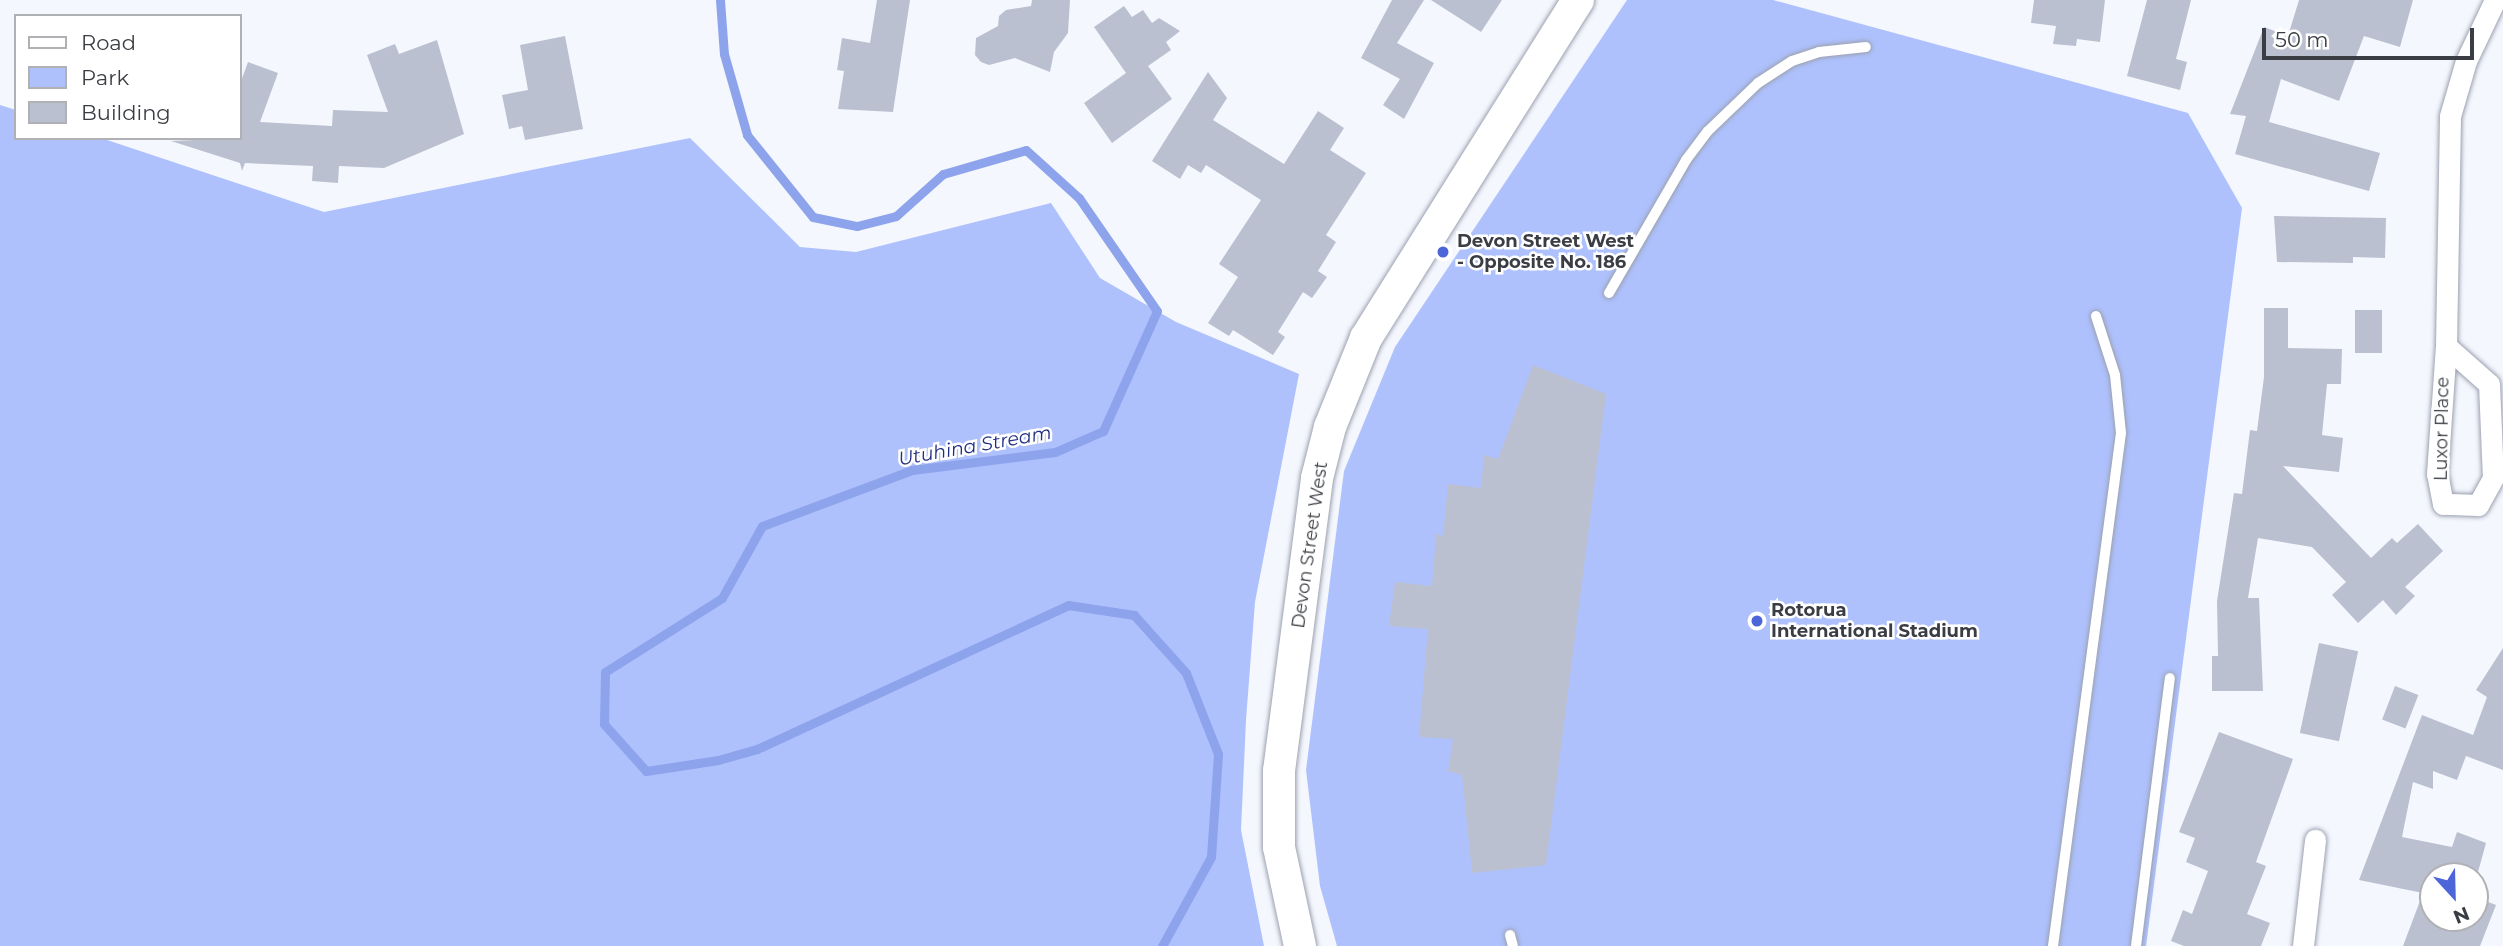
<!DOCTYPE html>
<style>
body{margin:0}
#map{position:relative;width:2503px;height:946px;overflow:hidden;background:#f4f7fd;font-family:Montserrat,sans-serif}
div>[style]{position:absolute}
.green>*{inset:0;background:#aec1fd}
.stream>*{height:9px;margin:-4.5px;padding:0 4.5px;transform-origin:4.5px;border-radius:4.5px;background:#8da3eb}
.building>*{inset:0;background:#bac0d0;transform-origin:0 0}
.roads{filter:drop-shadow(0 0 2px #9ca1b1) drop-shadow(0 0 2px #9ca1b1)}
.service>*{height:10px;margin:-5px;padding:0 5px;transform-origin:5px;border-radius:5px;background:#fff}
.minor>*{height:21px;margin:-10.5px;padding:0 10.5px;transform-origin:10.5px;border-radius:10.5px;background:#fff}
.secondary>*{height:32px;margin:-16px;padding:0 16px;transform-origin:16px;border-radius:16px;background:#fff}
.dots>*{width:19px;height:19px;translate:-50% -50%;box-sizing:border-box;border:4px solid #fff;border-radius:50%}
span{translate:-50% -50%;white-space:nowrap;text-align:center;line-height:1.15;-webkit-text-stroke:5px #fff;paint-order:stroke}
.poi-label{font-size:18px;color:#3a3d43;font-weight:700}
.left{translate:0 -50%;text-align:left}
.street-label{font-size:18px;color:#3a3d43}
.water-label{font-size:19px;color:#212f80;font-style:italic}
.legend{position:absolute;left:14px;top:14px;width:228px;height:126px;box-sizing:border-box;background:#fff;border:2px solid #b0b1b4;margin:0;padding:9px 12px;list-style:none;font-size:21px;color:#3a3d43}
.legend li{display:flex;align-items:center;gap:14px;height:35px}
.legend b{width:35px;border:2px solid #b0b1b4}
.north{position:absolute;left:2419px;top:862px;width:70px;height:70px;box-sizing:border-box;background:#fff;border:2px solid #b0b1b4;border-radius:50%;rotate:158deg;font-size:19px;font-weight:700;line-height:28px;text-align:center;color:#3a3d43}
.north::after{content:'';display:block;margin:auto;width:24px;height:32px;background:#4c66da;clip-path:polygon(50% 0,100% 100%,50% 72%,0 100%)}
.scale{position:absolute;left:2262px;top:28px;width:212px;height:32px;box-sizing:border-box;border:4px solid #3a3d43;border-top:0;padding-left:9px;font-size:21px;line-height:24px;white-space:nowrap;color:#3a3d43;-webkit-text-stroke:5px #fff;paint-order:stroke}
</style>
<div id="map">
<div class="green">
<i style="clip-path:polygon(1627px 0,1773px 0,2188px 113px,2242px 208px,2146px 946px,1337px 946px,1320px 886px,1306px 770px,1344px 471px,1395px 347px)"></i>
<i style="clip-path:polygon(0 105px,16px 110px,16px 138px,101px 138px,324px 212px,690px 138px,800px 247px,856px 252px,1051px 203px,1100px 278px,1176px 322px,1299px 374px,1255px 602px,1246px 720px,1241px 830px,1264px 946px,0 946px)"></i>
</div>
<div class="stream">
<i style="left:720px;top:0;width:54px;rotate:85.8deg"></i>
<i style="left:724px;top:54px;width:84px;rotate:74.1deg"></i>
<i style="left:747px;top:135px;width:105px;rotate:51.2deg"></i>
<i style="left:813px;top:217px;width:45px;rotate:11.6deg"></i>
<i style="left:857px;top:226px;width:40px;rotate:-14.4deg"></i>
<i style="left:896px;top:216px;width:63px;rotate:-41.8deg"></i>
<i style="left:943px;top:174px;width:86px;rotate:-16.1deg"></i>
<i style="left:1026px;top:150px;width:72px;rotate:42.2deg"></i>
<i style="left:1079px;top:198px;width:137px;rotate:55.4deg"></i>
<i style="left:1157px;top:311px;width:132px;rotate:114.2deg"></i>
<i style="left:1103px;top:431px;width:52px;rotate:156.4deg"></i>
<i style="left:1055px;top:452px;width:144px;rotate:172.8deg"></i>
<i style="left:912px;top:470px;width:160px;rotate:159.5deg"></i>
<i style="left:762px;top:526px;width:82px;rotate:119.1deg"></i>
<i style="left:722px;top:598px;width:138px;rotate:147.7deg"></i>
<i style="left:605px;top:672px;width:52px;rotate:91.1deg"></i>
<i style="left:604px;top:724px;width:63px;rotate:48.2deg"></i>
<i style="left:646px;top:771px;width:73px;rotate:-8.7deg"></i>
<i style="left:718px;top:760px;width:41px;rotate:-15.8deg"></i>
<i style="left:757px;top:749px;width:343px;rotate:-24.8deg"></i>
<i style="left:1068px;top:605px;width:67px;rotate:8.6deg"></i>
<i style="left:1134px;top:615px;width:78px;rotate:48.1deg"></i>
<i style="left:1186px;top:673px;width:87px;rotate:68.4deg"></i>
<i style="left:1218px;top:754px;width:103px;rotate:93.9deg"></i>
<i style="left:1211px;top:857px;width:102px;rotate:118.8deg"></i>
</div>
<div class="building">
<i style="clip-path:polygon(877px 0,910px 0,893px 112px,838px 109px,844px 71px,837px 70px,842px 38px,870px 43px)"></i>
<i style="clip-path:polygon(1032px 0,1070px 0,1068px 33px,1054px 52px,1050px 72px,1015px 58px,989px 65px,981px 62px,975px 55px,976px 38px,998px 26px,999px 16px,1006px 10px,1031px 6px)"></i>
<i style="clip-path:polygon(1392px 0,1424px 0,1397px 43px,1434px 63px,1404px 119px,1383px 105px,1400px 79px,1361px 58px)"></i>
<i style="clip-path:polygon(1431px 0,1502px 0,1481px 32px)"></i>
<i style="clip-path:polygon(2034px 0,2105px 0,2100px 42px,2077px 39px,2076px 46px,2053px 44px,2056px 26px,2031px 23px)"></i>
<i style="clip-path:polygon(2147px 0,2191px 0,2176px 59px,2187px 62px,2180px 90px,2127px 76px)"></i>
<i style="clip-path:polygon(2299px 0,2413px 0,2400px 47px,2364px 36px,2339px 101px,2281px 79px,2269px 122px,2380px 153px,2369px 191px,2235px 154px,2246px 116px,2230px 114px,2264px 27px,2288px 36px)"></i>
<i style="clip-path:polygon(1124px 6px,1132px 17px,1143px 10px,1152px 23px,1159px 18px,1180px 31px,1166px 42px,1171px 50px,1148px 66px,1172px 99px,1112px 143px,1084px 103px,1126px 73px,1094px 27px)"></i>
<i style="clip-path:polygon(565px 36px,583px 129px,525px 140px,522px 126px,509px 129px,502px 95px,528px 90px,520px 45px)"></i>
<i style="clip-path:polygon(437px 40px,464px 134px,384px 168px,339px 166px,338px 183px,312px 181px,313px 166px,245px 163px,242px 171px,240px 163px,171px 141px,240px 138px,240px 84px,248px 62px,278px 73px,260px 122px,332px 126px,333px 110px,388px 112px,367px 55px,395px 44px,399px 54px)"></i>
<i style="clip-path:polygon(1208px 72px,1227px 98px,1213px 120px,1284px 164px,1318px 111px,1344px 128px,1330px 150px,1366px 173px,1326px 235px,1336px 242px,1318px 271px,1327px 277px,1312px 298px,1303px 292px,1278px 332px,1285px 337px,1273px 355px,1233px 330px,1229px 336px,1208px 323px,1238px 277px,1219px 264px,1261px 200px,1206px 165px,1201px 173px,1188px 165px,1180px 179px,1152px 161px)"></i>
<i style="clip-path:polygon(2274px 216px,2386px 218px,2385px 258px,2353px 257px,2353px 263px,2277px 262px)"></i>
<i style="clip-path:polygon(2264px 308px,2288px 308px,2288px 348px,2342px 349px,2341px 384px,2327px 384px,2322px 435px,2343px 438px,2339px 472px,2283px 466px,2371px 558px,2392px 538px,2397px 543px,2418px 524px,2443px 551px,2405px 587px,2415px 596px,2396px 615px,2383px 600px,2358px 623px,2332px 595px,2346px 582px,2312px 547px,2258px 538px,2248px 598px,2259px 598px,2263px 691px,2212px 691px,2212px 656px,2218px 656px,2217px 601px,2234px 493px,2242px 494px,2250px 430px,2257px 431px,2264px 377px)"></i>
<i style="left:2355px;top:310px;width:27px;height:43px"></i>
<i style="clip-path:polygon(1533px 365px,1606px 394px,1546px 865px,1472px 873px,1462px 775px,1448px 771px,1453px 739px,1419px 737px,1428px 629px,1389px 626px,1395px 582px,1432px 586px,1436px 534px,1443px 536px,1448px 484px,1481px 488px,1484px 455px,1498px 459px)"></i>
<i style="left:2319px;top:643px;width:40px;height:92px;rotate:12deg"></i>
<i style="clip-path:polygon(2503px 648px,2503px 770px,2466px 756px,2457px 780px,2433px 771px,2433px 789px,2413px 782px,2402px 837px,2452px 847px,2457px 832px,2486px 843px,2475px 883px,2475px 876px,2433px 876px,2433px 918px,2475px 918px,2475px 897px,2496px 905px,2480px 946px,2403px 946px,2423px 893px,2359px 880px,2422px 715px,2473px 735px,2487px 697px,2476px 690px)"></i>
<i style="left:2395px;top:686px;width:25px;height:36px;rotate:21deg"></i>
<i style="clip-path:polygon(2219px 732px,2293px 759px,2256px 862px,2266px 866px,2247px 914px,2270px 923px,2261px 946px,2184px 946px,2171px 941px,2183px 910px,2192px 914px,2208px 871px,2186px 862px,2195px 838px,2179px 832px)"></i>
</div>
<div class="roads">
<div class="service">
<i style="left:1609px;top:293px;width:154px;rotate:-59.9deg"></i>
<i style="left:1686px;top:160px;width:36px;rotate:-53deg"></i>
<i style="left:1708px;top:131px;width:69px;rotate:-43.8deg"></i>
<i style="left:1758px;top:83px;width:40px;rotate:-32.9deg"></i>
<i style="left:1792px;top:61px;width:28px;rotate:-18deg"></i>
<i style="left:1819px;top:52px;width:47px;rotate:-6.1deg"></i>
<i style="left:1510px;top:935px;width:11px;rotate:75deg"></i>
<i style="left:2053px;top:946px;width:517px;rotate:-82.45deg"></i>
<i style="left:2121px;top:433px;width:58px;rotate:-95.9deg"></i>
<i style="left:2115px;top:375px;width:62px;rotate:-107.9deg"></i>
<i style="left:2136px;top:946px;width:270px;rotate:-82.8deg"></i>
</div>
<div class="minor">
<i style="left:2446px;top:346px;width:57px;rotate:41.5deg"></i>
<i style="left:2489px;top:384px;width:94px;rotate:87.6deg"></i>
<i style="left:2493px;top:478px;width:31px;rotate:119deg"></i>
<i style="left:2478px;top:505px;width:35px;rotate:-178deg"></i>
<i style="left:2443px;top:504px;width:31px;rotate:-101deg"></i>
<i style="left:2437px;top:474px;width:128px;rotate:-86deg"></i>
<i style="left:2446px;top:346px;width:230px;rotate:-89deg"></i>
<i style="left:2450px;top:116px;width:57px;rotate:-73.8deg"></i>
<i style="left:2466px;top:61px;width:68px;rotate:-64.6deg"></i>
<i style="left:2303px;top:946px;width:107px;rotate:-83.5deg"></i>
</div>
<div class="secondary">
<i style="left:1300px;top:946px;width:101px;rotate:-102deg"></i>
<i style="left:1279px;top:847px;width:76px;rotate:-90deg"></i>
<i style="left:1279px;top:771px;width:295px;rotate:-82.6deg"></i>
<i style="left:1317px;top:478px;width:53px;rotate:-75.7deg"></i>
<i style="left:1330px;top:427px;width:96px;rotate:-68deg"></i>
<i style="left:1366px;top:338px;width:399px;rotate:-57.9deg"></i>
</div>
</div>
<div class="dots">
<i style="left:1443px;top:252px;background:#4c66da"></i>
<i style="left:1757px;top:621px;background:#4c66da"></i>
</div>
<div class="poi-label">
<span class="left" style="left:1457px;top:252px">Devon Street West<br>- Opposite No. 186</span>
<span class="left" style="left:1771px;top:621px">Rotorua<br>International Stadium</span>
</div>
<div class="street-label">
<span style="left:2442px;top:429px;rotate:-89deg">Luxor Place</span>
<span style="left:1310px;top:545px;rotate:-82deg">Devon Street West</span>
</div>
<div class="water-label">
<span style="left:975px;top:446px;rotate:-10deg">Utuhina Stream</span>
</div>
<ul class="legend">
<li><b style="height:9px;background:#fff"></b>Road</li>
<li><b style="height:19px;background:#aec1fd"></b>Park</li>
<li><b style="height:19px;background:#bac0d0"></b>Building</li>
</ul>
<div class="north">N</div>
<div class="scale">50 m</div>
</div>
